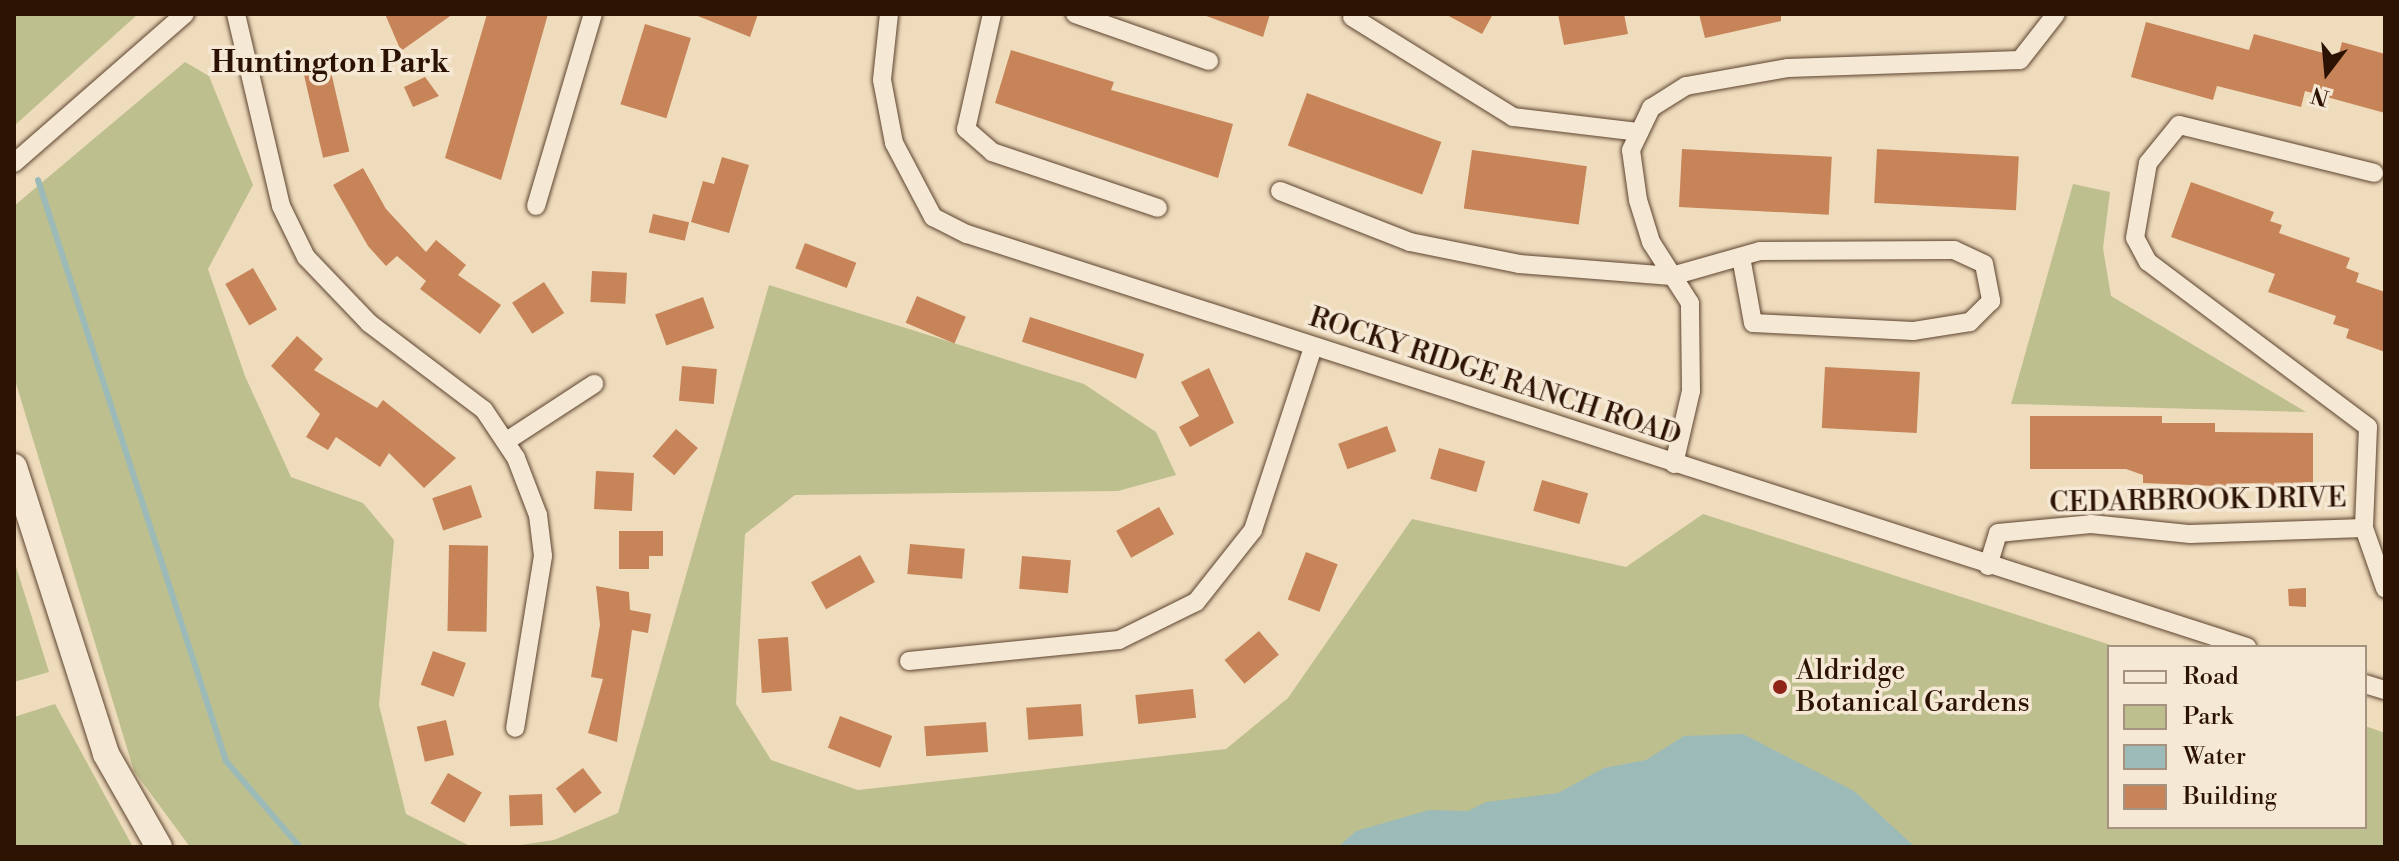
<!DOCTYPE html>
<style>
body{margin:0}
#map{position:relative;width:2399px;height:861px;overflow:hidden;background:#efdcbd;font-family:"Libre Bodoni",serif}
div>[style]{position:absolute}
.green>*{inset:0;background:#bebf8e}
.water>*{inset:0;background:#9cbab8}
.stream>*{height:6px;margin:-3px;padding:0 3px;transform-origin:3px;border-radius:3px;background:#9cbab8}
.building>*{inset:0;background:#c68458;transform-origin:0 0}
.roads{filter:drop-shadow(0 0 2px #5d442f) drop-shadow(0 0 2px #5d442f)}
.street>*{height:18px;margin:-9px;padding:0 9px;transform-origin:9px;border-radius:9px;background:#f5e8d4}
.secondary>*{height:26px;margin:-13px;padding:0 13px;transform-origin:13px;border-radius:13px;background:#f5e8d4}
.dots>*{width:22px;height:22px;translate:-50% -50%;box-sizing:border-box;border:4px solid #f5e8d4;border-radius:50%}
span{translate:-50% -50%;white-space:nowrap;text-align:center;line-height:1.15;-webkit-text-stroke:7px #f5e8d4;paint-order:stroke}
.street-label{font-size:28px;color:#2c1200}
.poi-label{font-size:28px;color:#2c1200}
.left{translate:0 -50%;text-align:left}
.neighbourhood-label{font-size:30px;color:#2c1200;font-weight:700}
.frame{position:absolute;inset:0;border:16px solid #2c1200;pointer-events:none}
.legend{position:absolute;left:2107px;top:645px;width:260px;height:184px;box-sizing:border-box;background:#f5e8d4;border:2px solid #a5927f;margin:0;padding:10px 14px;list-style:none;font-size:24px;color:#2c1200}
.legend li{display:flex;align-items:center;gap:16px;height:40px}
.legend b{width:40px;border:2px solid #a5927f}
.north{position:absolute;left:2287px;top:32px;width:80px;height:80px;-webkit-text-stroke:6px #f5e8d4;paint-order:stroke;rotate:196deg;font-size:22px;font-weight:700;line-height:32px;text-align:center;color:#2c1200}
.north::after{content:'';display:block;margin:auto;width:28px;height:36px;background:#2c1200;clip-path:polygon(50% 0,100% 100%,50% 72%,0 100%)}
</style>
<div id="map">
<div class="green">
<i style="clip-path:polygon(14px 14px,138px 14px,14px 126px)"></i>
<i style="clip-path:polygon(185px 62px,209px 76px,253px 185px,208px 269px,245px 376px,291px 477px,363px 503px,394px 540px,379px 705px,406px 814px,472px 847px,190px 847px,134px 771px,14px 377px,14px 206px)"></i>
<i style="clip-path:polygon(2073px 184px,2110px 192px,2103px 248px,2111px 296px,2306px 412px,2011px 404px)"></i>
<i style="clip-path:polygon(769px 285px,1084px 384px,1156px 432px,1176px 475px,1118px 491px,795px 495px,745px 534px,736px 704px,771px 760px,858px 790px,1226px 749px,1288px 698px,1412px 519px,1626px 567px,1703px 514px,2117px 647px,2109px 647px,2109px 827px,2365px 827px,2365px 726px,2385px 733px,2385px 847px,507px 847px,554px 840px,618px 813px)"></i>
<i style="clip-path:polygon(14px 560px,49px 672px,14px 682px)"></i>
<i style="clip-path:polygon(55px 704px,133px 847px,14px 847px,14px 717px)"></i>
</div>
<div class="water">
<i style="clip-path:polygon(1743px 734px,1854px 791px,1915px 847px,1338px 847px,1356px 831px,1429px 810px,1468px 811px,1486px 802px,1558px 793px,1604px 768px,1646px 760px,1684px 736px)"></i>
</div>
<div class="stream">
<i style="left:38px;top:180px;width:611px;rotate:72.07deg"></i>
<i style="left:226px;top:761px;width:113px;rotate:49.3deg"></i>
</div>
<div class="building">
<i style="clip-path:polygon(385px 14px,453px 14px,401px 51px)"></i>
<i style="clip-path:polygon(487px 14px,548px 14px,501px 180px,445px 158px)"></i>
<i style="clip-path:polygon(693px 14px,758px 14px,750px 37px)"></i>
<i style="clip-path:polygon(1201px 14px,1270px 14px,1263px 37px)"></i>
<i style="clip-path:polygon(1445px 14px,1493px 14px,1482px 34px)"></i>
<i style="clip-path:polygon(1558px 14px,1624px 14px,1628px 34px,1564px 45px)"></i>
<i style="clip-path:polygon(1699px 14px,1781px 14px,1781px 21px,1705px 38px)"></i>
<i style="clip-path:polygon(2146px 22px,2249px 50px,2254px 34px,2338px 57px,2342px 42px,2385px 54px,2385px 113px,2305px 91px,2301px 107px,2217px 86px,2213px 100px,2131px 77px)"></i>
<i style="left:645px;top:24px;width:48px;height:84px;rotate:17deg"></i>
<i style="clip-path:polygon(1011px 50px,1114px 82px,1111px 90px,1233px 124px,1218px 178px,995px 103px)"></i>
<i style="left:328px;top:59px;width:95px;height:27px;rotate:77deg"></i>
<i style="clip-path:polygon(425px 77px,439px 96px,413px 107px,404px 87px)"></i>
<i style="left:1307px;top:93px;width:143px;height:56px;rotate:20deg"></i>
<i style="left:1682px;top:149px;width:150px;height:58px;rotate:3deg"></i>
<i style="left:1877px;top:149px;width:142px;height:54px;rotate:3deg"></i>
<i style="left:1472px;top:150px;width:116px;height:59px;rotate:8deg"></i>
<i style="clip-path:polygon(722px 157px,749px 165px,729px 233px,691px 222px,703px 181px,714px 184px)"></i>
<i style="clip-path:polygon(363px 168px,386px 209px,426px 252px,436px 240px,466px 265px,458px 275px,501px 305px,480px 334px,420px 289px,426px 281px,397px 256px,386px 266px,368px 246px,333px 185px)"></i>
<i style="clip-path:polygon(2191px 182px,2274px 212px,2270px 221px,2282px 225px,2279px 233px,2350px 258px,2346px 268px,2359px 273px,2356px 282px,2385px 292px,2385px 352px,2346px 338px,2349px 329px,2333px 324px,2336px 316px,2268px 292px,2275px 274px,2171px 237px)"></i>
<i style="left:653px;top:214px;width:37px;height:19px;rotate:13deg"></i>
<i style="left:805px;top:243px;width:55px;height:27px;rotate:21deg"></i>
<i style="left:253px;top:268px;width:48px;height:32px;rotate:60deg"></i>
<i style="left:592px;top:271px;width:35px;height:31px;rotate:3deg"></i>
<i style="left:544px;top:282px;width:37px;height:38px;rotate:57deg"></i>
<i style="left:917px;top:296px;width:53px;height:29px;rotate:23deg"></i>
<i style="left:703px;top:297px;width:33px;height:51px;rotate:70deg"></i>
<i style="left:1030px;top:317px;width:120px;height:26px;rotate:18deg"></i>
<i style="clip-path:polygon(297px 336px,323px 359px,314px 370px,377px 408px,383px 400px,456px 458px,424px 488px,389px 453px,380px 467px,336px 437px,328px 450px,306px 437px,320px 414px,271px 366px)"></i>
<i style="left:682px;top:366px;width:35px;height:35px;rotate:5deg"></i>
<i style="left:1825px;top:367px;width:95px;height:61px;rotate:3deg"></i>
<i style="clip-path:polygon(1209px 368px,1234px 423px,1190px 447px,1179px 427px,1199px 416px,1181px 382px)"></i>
<i style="clip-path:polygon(2030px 416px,2162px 416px,2162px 423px,2215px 423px,2215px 432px,2313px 433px,2313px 490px,2143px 483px,2143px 475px,2126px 469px,2030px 469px)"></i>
<i style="left:1387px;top:426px;width:27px;height:52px;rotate:70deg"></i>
<i style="left:676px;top:429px;width:29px;height:36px;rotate:41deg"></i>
<i style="left:1439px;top:448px;width:48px;height:32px;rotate:16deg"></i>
<i style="left:596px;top:471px;width:38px;height:38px;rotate:3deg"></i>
<i style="left:1542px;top:480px;width:48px;height:32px;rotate:16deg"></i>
<i style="left:471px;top:485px;width:34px;height:41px;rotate:71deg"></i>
<i style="left:1159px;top:507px;width:31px;height:49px;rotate:61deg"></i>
<i style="clip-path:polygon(619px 531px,663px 531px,663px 556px,649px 556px,649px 569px,619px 569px)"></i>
<i style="left:910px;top:544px;width:55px;height:30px;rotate:5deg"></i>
<i style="left:449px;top:545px;width:39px;height:86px;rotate:1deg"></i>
<i style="left:1306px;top:552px;width:34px;height:51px;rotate:21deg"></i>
<i style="left:860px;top:555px;width:31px;height:56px;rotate:61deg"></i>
<i style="left:1022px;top:556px;width:49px;height:33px;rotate:5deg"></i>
<i style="clip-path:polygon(596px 586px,629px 592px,630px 610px,651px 614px,648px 633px,632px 630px,617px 742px,588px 733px,603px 679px,591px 677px,600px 625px)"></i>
<i style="clip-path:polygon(2306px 588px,2306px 607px,2289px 606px,2288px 589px)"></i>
<i style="left:1259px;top:631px;width:31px;height:45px;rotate:50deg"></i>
<i style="left:788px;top:637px;width:54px;height:30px;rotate:86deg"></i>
<i style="left:433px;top:651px;width:35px;height:36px;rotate:20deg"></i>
<i style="left:1193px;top:689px;width:29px;height:58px;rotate:84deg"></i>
<i style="left:1081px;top:704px;width:32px;height:55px;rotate:86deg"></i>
<i style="left:840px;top:716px;width:56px;height:34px;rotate:21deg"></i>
<i style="left:446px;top:720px;width:36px;height:30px;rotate:77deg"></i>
<i style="left:986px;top:722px;width:30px;height:62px;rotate:86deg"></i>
<i style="left:583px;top:768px;width:31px;height:34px;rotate:53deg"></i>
<i style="left:448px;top:773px;width:39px;height:35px;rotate:30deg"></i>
<i style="left:542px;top:794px;width:31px;height:33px;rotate:88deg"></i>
</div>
<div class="roads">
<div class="street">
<i style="left:236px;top:14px;width:197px;rotate:76.8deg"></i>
<i style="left:281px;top:206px;width:57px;rotate:63.9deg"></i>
<i style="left:306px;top:257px;width:91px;rotate:46.3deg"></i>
<i style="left:369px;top:323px;width:144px;rotate:37.1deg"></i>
<i style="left:484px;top:410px;width:58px;rotate:56.3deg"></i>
<i style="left:516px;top:458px;width:61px;rotate:68.9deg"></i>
<i style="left:538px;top:515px;width:41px;rotate:83deg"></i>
<i style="left:543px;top:556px;width:174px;rotate:99.2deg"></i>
<i style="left:889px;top:14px;width:66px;rotate:96.1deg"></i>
<i style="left:882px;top:80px;width:64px;rotate:79.2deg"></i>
<i style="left:894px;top:143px;width:84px;rotate:62.2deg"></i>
<i style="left:933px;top:217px;width:38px;rotate:27deg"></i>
<i style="left:967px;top:234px;width:1345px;rotate:17.88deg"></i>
<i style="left:992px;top:14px;width:118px;rotate:102.7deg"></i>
<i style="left:966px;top:129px;width:35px;rotate:41deg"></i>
<i style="left:992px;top:152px;width:175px;rotate:18.6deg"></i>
<i style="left:1075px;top:14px;width:142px;rotate:19.3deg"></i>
<i style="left:1352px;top:17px;width:190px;rotate:31.8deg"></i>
<i style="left:1513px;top:117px;width:127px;rotate:6.8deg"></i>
<i style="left:14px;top:163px;width:227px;rotate:-41.1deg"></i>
<i style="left:1280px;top:191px;width:140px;rotate:21.4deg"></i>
<i style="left:1410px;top:242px;width:111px;rotate:11.4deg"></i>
<i style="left:1519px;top:264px;width:153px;rotate:4.5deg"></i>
<i style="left:1672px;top:276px;width:91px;rotate:-15.9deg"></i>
<i style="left:1760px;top:251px;width:194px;rotate:-0.3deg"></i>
<i style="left:1954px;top:250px;width:33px;rotate:25deg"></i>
<i style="left:1984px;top:264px;width:38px;rotate:79deg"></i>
<i style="left:1991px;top:301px;width:30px;rotate:135deg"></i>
<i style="left:1970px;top:322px;width:58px;rotate:171deg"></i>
<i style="left:1913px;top:331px;width:160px;rotate:-177.1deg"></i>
<i style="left:1753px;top:323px;width:67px;rotate:-100.3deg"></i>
<i style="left:536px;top:206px;width:200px;rotate:-73.5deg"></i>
<i style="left:2368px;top:427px;width:275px;rotate:-143.1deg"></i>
<i style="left:2148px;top:262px;width:27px;rotate:-118deg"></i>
<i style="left:2135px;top:238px;width:76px;rotate:-80.2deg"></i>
<i style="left:2148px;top:163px;width:49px;rotate:-50.8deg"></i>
<i style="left:2179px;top:125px;width:201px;rotate:13.8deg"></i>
<i style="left:2368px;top:427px;width:101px;rotate:92.3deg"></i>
<i style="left:2364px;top:528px;width:64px;rotate:70.7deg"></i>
<i style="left:508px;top:440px;width:103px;rotate:-33.1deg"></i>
<i style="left:1674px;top:464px;width:75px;rotate:-76.9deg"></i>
<i style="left:1691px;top:391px;width:88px;rotate:-90.7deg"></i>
<i style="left:1690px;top:303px;width:72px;rotate:-122.6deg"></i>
<i style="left:1651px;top:242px;width:44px;rotate:-107.2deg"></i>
<i style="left:1638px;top:200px;width:50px;rotate:-98deg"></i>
<i style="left:1631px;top:150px;width:47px;rotate:-64.5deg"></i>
<i style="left:1651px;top:108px;width:41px;rotate:-32.2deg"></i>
<i style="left:1686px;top:86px;width:104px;rotate:-10deg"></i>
<i style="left:1788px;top:68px;width:232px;rotate:-2deg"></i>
<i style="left:2020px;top:60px;width:58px;rotate:-52deg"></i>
<i style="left:1988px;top:566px;width:34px;rotate:-73deg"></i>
<i style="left:1998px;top:533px;width:93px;rotate:-5.5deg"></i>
<i style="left:2091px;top:524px;width:100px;rotate:5.8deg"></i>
<i style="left:2190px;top:534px;width:174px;rotate:-2deg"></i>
<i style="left:909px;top:661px;width:211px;rotate:-5.7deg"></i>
<i style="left:1119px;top:640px;width:86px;rotate:-26.3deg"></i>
<i style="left:1196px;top:602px;width:92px;rotate:-51.6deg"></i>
<i style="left:1253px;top:530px;width:192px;rotate:-71.8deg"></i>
<i style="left:2365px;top:684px;width:21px;rotate:17deg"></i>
</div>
<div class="secondary">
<i style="left:14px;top:467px;width:301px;rotate:72.2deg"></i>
<i style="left:106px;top:754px;width:107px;rotate:60.3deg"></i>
</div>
</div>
<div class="dots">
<i style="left:1780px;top:687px;background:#8f2418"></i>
</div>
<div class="street-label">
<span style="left:1495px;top:377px;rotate:18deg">ROCKY RIDGE RANCH ROAD</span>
<span style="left:2198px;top:501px;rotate:-1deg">CEDARBROOK DRIVE</span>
</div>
<div class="poi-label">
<span class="left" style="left:1796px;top:687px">Aldridge<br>Botanical Gardens</span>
</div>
<div class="neighbourhood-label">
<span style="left:330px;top:63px">Huntington Park</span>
</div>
<div class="frame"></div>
<ul class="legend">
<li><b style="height:10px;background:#f5e8d4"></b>Road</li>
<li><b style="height:22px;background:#bebf8e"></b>Park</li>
<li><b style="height:22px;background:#9cbab8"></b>Water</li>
<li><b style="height:22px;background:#c68458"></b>Building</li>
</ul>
<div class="north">N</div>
</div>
